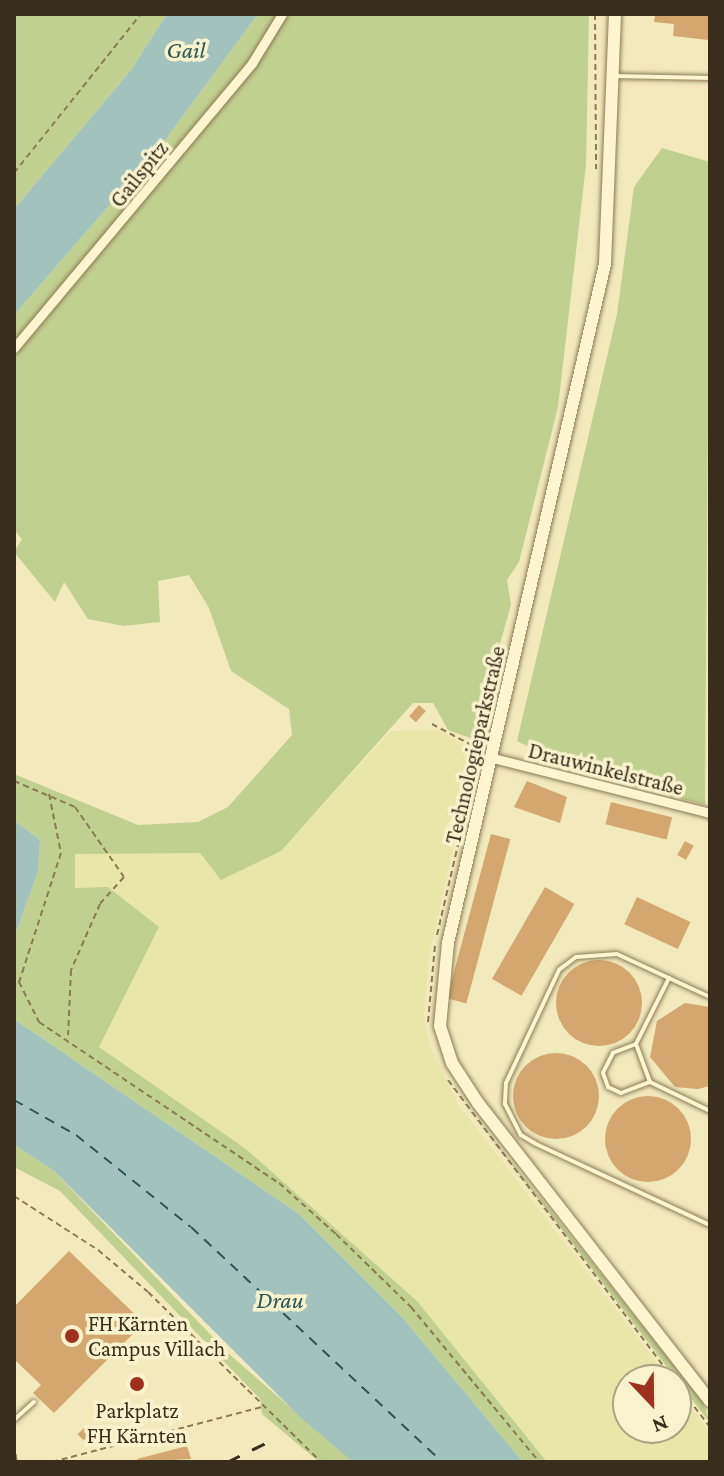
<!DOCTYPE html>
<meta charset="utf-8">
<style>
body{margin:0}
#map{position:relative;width:724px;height:1476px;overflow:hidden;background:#f2e9bd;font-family:"Crimson Pro",serif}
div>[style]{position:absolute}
.farmland>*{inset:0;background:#e8e6a9}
.green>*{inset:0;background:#c0d090}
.water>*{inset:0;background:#a1c2bd}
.ferry>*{height:2px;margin-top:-1px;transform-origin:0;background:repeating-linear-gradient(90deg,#28565a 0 10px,transparent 0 18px)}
.building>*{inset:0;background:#d3a76f;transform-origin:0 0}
.round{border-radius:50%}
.path>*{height:2px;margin-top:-1px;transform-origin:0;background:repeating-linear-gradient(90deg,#8b7954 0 6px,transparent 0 10px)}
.roads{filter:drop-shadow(0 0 2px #8b7954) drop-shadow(0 0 2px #8b7954)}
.lane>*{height:4px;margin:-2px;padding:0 2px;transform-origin:2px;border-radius:2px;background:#fcf5d0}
.street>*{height:9px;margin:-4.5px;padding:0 4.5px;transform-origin:4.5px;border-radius:4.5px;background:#fcf5d0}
.secondary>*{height:12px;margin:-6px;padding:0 6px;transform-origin:6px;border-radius:6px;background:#fcf5d0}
.rail>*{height:3px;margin-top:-1.5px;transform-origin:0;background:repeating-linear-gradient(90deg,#392d1b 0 14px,transparent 0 28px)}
.dots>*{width:22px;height:22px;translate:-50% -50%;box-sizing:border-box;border:4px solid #f8f2cd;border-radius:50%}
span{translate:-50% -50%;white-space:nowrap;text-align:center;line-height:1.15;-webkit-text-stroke:7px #f8f2cd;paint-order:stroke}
.street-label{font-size:22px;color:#392d1b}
.poi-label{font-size:22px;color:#392d1b}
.left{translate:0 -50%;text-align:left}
.water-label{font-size:24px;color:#28565a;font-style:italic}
.frame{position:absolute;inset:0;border:16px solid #392d1b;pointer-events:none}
.north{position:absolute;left:612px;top:1364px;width:80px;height:80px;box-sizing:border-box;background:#f8f2cd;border:2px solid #aca386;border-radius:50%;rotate:158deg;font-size:22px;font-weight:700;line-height:32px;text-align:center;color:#392d1b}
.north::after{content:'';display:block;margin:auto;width:28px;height:36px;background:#9f301f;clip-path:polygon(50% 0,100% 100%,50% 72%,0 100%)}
</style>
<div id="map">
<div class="farmland">
<i style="clip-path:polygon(438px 730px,474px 751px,429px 957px,424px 1019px,430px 1046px,458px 1104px,670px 1380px,628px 1380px,628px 1428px,676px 1428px,676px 1388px,710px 1432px,710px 1462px,547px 1462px,417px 1301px,246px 1149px,98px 1047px,159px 927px,74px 888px,75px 853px,281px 851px,391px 731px)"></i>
</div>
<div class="green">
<i style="clip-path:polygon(14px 14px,167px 14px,131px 70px,14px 209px)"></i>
<i style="clip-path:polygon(258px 14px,589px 14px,586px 165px,558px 407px,519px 562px,507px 580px,511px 605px,473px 739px,448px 730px,433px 703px,413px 703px,281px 851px,221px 880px,200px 853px,75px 854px,75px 888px,108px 887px,159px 927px,99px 1047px,246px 1149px,417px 1301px,547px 1462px,523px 1462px,402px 1317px,299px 1214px,14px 1019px,14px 938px,38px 872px,40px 840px,14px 820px,14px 774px,138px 825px,198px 822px,228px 807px,292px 735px,289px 709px,231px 671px,209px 608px,189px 575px,158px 581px,160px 622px,124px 626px,88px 619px,64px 582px,55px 602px,14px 552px,22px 539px,14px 530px,14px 315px,160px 147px)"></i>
<i style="clip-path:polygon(662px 148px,710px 162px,705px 805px,577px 771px,517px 741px,617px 314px,634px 187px)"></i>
<i style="clip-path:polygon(480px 1122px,703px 1402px,710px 1423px,492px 1139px)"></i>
<i style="clip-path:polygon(14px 1145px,53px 1170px,229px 1354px,353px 1462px,319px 1462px,262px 1414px,260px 1399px,60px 1191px,14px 1167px)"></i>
</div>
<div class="water">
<i style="clip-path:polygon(167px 14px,258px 14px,160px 147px,14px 315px,14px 209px,131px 70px)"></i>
<i style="clip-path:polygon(14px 820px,40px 840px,38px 872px,14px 938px)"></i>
<i style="clip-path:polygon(14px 1019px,299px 1214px,402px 1317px,523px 1462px,353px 1462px,301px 1418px,53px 1170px,14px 1145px)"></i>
</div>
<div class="ferry">
<i style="left:14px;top:1100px;width:71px;rotate:29.4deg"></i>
<i style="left:76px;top:1135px;width:147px;rotate:38.7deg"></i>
<i style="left:191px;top:1227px;width:344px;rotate:43.1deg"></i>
</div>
<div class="building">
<i style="clip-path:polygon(655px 14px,710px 14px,708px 40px,673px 36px,674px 24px,654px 22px)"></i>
<i style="left:419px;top:705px;width:9px;height:15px;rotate:41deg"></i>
<i style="clip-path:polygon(527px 781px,567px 797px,560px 823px,514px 807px)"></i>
<i style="left:611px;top:802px;width:63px;height:23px;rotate:14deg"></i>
<i style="left:491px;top:834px;width:20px;height:170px;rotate:15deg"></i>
<i style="left:685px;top:841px;width:10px;height:16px;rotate:29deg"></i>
<i style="left:545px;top:887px;width:34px;height:106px;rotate:30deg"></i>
<i style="left:637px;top:897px;width:59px;height:30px;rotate:25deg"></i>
<i class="round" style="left:556px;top:960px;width:86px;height:86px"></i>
<i style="clip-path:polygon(685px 1003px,710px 1007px,710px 1086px,698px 1089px,675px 1087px,650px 1057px,657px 1021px)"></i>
<i class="round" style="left:513px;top:1053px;width:86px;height:86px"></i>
<i class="round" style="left:605px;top:1096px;width:86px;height:86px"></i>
<i style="clip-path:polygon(69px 1251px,144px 1323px,54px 1413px,33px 1393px,41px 1385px,16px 1361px,14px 1307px)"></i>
<i style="left:84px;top:1428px;width:14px;height:9px;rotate:45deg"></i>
<i style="clip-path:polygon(187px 1446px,191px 1459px,137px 1462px,137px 1459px)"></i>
</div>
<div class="path">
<i style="left:595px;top:14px;width:155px;rotate:89.6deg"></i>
<i style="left:14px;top:173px;width:203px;rotate:-51.4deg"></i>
<i style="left:432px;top:724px;width:55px;rotate:28deg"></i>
<i style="left:14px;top:781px;width:66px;rotate:23.1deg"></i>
<i style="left:75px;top:807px;width:85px;rotate:55deg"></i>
<i style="left:124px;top:877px;width:36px;rotate:132deg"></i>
<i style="left:100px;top:904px;width:72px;rotate:113.7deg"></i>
<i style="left:71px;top:970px;width:65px;rotate:92.6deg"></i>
<i style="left:49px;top:794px;width:60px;rotate:78.5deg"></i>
<i style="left:61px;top:853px;width:136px;rotate:108deg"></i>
<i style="left:19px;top:982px;width:45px;rotate:63.4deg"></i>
<i style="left:39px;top:1022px;width:289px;rotate:33.9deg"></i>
<i style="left:279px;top:1183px;width:76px;rotate:41.8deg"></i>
<i style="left:336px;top:1234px;width:105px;rotate:44.2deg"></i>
<i style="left:411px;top:1307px;width:201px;rotate:50.4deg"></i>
<i style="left:437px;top:935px;width:106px;rotate:-76.9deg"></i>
<i style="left:428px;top:1022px;width:77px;rotate:-84.8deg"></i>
<i style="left:448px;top:1080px;width:376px;rotate:53deg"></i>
<i style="left:14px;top:1196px;width:100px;rotate:32.7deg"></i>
<i style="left:98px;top:1250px;width:65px;rotate:40deg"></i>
<i style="left:148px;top:1292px;width:243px;rotate:44.5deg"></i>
<i style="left:676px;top:1383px;width:56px;rotate:52.3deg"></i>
<i style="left:14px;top:1444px;width:18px;rotate:81deg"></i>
<i style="left:52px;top:1462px;width:217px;rotate:-14.7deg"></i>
</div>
<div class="roads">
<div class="lane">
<i style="left:615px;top:76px;width:95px;rotate:1.2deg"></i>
<i style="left:669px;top:978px;width:74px;rotate:116.6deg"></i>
<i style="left:636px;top:1044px;width:25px;rotate:159deg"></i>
<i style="left:613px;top:1053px;width:22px;rotate:117deg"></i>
<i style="left:603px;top:1073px;width:15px;rotate:70deg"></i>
<i style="left:608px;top:1087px;width:14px;rotate:25deg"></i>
<i style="left:621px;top:1093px;width:31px;rotate:-21deg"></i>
<i style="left:650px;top:1082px;width:67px;rotate:25.8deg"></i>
<i style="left:710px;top:997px;width:102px;rotate:-155.2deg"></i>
<i style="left:617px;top:954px;width:41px;rotate:175.8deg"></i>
<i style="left:576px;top:957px;width:21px;rotate:143deg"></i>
<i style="left:559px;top:970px;width:125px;rotate:115.1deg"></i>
<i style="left:506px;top:1083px;width:21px;rotate:93deg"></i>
<i style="left:505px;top:1104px;width:35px;rotate:63deg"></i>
<i style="left:521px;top:1135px;width:17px;rotate:31deg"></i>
<i style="left:536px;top:1144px;width:192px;rotate:25deg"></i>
<i style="left:636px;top:1044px;width:40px;rotate:69.8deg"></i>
<i style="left:14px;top:1420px;width:27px;rotate:-42deg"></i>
</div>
<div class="street">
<i style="left:14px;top:348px;width:371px;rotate:-50.1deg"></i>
<i style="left:252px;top:63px;width:57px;rotate:-58.5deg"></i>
<i style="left:493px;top:758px;width:224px;rotate:14.2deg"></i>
</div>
<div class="secondary">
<i style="left:615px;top:14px;width:250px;rotate:92.3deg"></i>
<i style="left:605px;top:264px;width:697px;rotate:103.02deg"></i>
<i style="left:448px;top:943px;width:83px;rotate:95.5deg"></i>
<i style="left:440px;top:1026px;width:39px;rotate:72deg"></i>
<i style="left:452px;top:1063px;width:48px;rotate:57deg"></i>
<i style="left:478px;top:1103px;width:378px;rotate:52.1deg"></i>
</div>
</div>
<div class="rail">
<i style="left:227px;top:1462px;width:50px;rotate:-26.1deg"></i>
</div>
<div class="dots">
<i style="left:72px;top:1336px;background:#9f301f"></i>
<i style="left:137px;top:1384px;background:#9f301f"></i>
</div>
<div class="street-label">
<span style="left:139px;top:174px;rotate:-51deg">Gailspitz</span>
<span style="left:475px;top:745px;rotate:-77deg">Technologieparkstraße</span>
<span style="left:606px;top:769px;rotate:14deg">Drauwinkelstraße</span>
</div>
<div class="poi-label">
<span class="left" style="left:88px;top:1336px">FH Kärnten<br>Campus Villach</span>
<span style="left:137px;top:1423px">Parkplatz<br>FH Kärnten</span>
</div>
<div class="water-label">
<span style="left:186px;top:50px">Gail</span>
<span style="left:280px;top:1300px">Drau</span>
</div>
<div class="frame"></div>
<div class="north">N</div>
</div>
